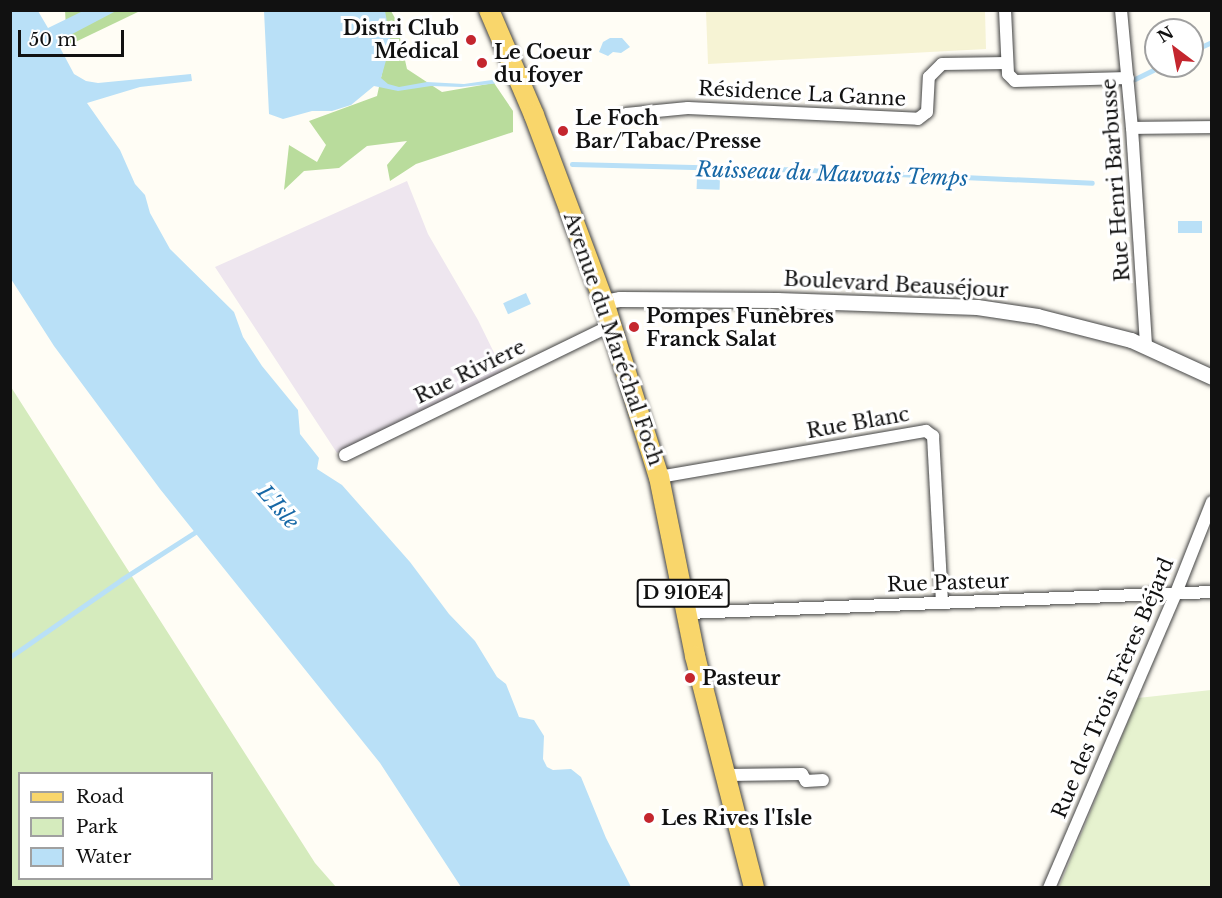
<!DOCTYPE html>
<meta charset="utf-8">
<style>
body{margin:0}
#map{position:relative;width:1222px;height:898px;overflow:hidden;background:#fffdf5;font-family:"Libre Baskerville",serif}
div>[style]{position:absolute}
.industrial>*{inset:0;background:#eee6ef}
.farmland>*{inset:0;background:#f6f3d4}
.green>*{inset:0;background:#d5ebbd}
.forest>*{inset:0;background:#b9dc9c}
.pitch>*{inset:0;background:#e6f2cf}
.water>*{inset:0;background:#b9e0f7;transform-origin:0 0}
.stream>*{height:4.5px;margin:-2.25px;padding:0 2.25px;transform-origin:2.25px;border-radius:2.25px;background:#b9e0f7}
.roads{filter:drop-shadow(0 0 2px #444) drop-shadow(0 0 2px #444)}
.minor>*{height:12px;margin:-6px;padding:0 6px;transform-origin:6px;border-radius:6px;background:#fff}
.tertiary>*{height:15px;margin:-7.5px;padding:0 7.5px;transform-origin:7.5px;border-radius:7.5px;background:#fff}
.primary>*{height:20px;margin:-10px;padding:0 10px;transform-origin:10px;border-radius:10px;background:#f9d66b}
.dots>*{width:16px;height:16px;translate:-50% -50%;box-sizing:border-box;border:3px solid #fff;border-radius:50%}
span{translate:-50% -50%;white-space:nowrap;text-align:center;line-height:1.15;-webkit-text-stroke:6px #fff;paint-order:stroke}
.shield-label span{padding:2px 4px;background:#fff;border:2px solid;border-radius:4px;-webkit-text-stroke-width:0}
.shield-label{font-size:18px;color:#111;font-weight:700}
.poi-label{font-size:20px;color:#111;font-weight:700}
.right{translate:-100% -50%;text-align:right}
.left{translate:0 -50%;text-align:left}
.street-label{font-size:20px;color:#111}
.water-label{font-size:21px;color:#1768a6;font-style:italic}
.frame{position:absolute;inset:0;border:12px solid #111;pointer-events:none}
.legend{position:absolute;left:18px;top:772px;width:195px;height:108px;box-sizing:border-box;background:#fff;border:2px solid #a0a0a0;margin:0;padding:8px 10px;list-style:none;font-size:18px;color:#111}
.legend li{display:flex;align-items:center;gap:12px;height:30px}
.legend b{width:30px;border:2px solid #a0a0a0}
.north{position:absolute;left:1144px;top:18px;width:60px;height:60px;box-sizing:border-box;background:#fff;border:2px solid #a0a0a0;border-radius:50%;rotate:328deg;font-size:16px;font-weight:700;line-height:24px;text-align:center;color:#111}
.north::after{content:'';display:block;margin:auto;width:21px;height:27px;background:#c4262e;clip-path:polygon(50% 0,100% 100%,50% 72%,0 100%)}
.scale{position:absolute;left:18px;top:30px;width:106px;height:27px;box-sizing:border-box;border:3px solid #111;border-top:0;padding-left:8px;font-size:18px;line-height:21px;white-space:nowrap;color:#111;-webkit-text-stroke:4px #fff;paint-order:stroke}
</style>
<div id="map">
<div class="industrial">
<i style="clip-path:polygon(407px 181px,428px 234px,478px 320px,503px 371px,337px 453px,215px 267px)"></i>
</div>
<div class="farmland">
<i style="clip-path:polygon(706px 11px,985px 11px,986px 49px,708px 64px)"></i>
</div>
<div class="green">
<i style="clip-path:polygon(evenodd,11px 387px,315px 863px,336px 887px,11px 887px,11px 387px,20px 774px,212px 774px,212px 878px,20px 878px,20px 774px)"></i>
</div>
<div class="forest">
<i style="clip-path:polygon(65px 10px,140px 11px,67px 46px)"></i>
<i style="clip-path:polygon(381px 11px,391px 11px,396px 20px,407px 69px,442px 92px,494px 83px,513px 111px,513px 132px,416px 164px,390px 181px,387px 165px,407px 141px,367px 146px,339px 168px,304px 171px,284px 190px,289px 145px,317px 162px,326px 145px,309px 121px,377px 96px,388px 46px)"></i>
</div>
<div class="pitch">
<i style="clip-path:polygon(1211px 690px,1211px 887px,1059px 887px,1138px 698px)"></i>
</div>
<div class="water">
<i style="clip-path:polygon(11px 10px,38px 11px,48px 28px,83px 11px,116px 11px,57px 42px,74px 74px,86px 81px,98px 83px,191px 74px,192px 81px,140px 87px,87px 103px,120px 150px,135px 184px,145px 195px,150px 213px,170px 249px,234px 312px,243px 337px,262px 366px,298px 410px,300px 434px,319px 458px,317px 469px,342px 485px,410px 562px,449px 614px,475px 641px,497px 677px,506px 684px,519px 717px,534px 720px,544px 736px,543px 759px,547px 767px,553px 770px,571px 769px,581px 777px,606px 838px,631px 887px,461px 887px,380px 763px,160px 489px,54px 346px,11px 279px)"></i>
<i style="clip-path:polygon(264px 11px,385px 11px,391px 43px,381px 78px,388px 84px,399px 87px,427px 82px,464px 84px,499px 79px,501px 83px,461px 87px,431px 86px,398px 91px,374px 86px,351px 105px,332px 111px,312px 111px,283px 119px,269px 114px)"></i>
<i style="clip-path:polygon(610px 38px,622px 38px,630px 47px,621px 53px,613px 52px,608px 56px,599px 52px,603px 42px)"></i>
<i style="left:697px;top:177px;width:23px;height:12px;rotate:2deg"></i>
<i style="left:1178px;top:221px;width:24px;height:12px"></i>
<i style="left:526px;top:293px;width:12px;height:25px;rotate:66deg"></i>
</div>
<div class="stream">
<i style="left:1192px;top:51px;width:22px;rotate:-24deg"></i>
<i style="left:1135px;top:79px;width:30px;rotate:-26deg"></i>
<i style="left:572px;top:164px;width:238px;rotate:1.4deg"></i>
<i style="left:810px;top:170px;width:282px;rotate:2.6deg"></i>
<i style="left:10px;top:657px;width:135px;rotate:-34.7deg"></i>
<i style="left:121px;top:580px;width:94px;rotate:-32.8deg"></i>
</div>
<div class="roads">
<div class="minor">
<i style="left:1005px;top:10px;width:64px;rotate:87.3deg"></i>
<i style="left:1008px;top:74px;width:10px;rotate:45deg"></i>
<i style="left:1015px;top:81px;width:113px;rotate:-1.5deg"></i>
<i style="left:1121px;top:10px;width:119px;rotate:84.7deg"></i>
<i style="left:1132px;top:128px;width:218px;rotate:86.3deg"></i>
<i style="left:626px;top:114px;width:62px;rotate:-5.5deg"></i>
<i style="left:688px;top:108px;width:230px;rotate:2.7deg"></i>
<i style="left:918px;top:119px;width:11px;rotate:-38deg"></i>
<i style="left:927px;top:112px;width:35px;rotate:-87deg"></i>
<i style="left:929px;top:77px;width:18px;rotate:-45deg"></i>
<i style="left:942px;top:64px;width:65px;rotate:-0.9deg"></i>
<i style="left:1132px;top:128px;width:80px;rotate:-0.7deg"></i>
<i style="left:345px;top:455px;width:297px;rotate:-26deg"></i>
<i style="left:659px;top:477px;width:271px;rotate:-9.8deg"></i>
<i style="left:926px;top:431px;width:9px;rotate:36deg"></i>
<i style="left:933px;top:436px;width:167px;rotate:86.9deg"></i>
<i style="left:687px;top:613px;width:525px;rotate:-2.29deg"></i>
<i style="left:727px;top:775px;width:75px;rotate:-0.8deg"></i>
<i style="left:802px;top:774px;width:8px;rotate:60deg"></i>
<i style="left:806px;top:781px;width:17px;rotate:-3deg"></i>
<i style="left:1049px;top:888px;width:321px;rotate:-66.7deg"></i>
<i style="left:1176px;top:593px;width:98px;rotate:-68.4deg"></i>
</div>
<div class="tertiary">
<i style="left:604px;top:302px;width:16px;rotate:-11deg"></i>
<i style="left:620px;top:299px;width:157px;rotate:0.4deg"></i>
<i style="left:777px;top:300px;width:200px;rotate:2deg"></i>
<i style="left:977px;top:307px;width:61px;rotate:8.5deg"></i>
<i style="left:1037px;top:316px;width:97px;rotate:14.3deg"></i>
<i style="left:1131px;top:340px;width:89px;rotate:24.6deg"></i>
</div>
<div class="primary">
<i style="left:489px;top:10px;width:114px;rotate:66.8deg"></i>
<i style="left:534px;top:115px;width:200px;rotate:69.5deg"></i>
<i style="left:604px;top:302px;width:183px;rotate:72.6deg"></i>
<i style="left:659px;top:477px;width:183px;rotate:78.6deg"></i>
<i style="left:695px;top:656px;width:239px;rotate:75.7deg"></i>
</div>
</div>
<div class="dots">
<i style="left:471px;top:40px;background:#c4262e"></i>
<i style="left:482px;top:63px;background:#c4262e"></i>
<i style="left:563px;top:131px;background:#c4262e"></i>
<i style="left:634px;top:327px;background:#c4262e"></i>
<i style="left:690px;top:678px;background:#c4262e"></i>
<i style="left:649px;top:818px;background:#c4262e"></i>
</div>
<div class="shield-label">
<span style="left:683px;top:593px">D 910E4</span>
</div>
<div class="poi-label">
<span class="right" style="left:459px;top:40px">Distri Club<br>Médical</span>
<span class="left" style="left:494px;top:64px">Le Coeur<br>du foyer</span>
<span class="left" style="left:575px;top:130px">Le Foch<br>Bar/Tabac/Presse</span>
<span class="left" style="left:646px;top:328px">Pompes Funèbres<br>Franck Salat</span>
<span class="left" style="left:702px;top:678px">Pasteur</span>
<span class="left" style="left:661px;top:818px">Les Rives l'Isle</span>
</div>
<div class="street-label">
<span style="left:802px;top:94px;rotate:3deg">Résidence La Ganne</span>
<span style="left:1116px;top:180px;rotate:-94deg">Rue Henri Barbusse</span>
<span style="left:896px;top:285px;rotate:3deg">Boulevard Beauséjour</span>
<span style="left:613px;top:339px;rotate:71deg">Avenue du Maréchal Foch</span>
<span style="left:470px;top:372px;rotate:-26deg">Rue Riviere</span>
<span style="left:858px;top:423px;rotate:-10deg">Rue Blanc</span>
<span style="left:948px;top:583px;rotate:-2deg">Rue Pasteur</span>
<span style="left:1113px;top:688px;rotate:-67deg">Rue des Trois Frères Béjard</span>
</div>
<div class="water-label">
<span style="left:832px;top:174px;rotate:2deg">Ruisseau du Mauvais Temps</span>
<span style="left:278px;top:507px;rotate:49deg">L'Isle</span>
</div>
<div class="frame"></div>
<ul class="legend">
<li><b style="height:8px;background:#f9d66b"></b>Road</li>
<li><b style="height:16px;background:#d5ebbd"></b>Park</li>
<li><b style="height:16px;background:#b9e0f7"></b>Water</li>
</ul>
<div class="north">N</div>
<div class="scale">50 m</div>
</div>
